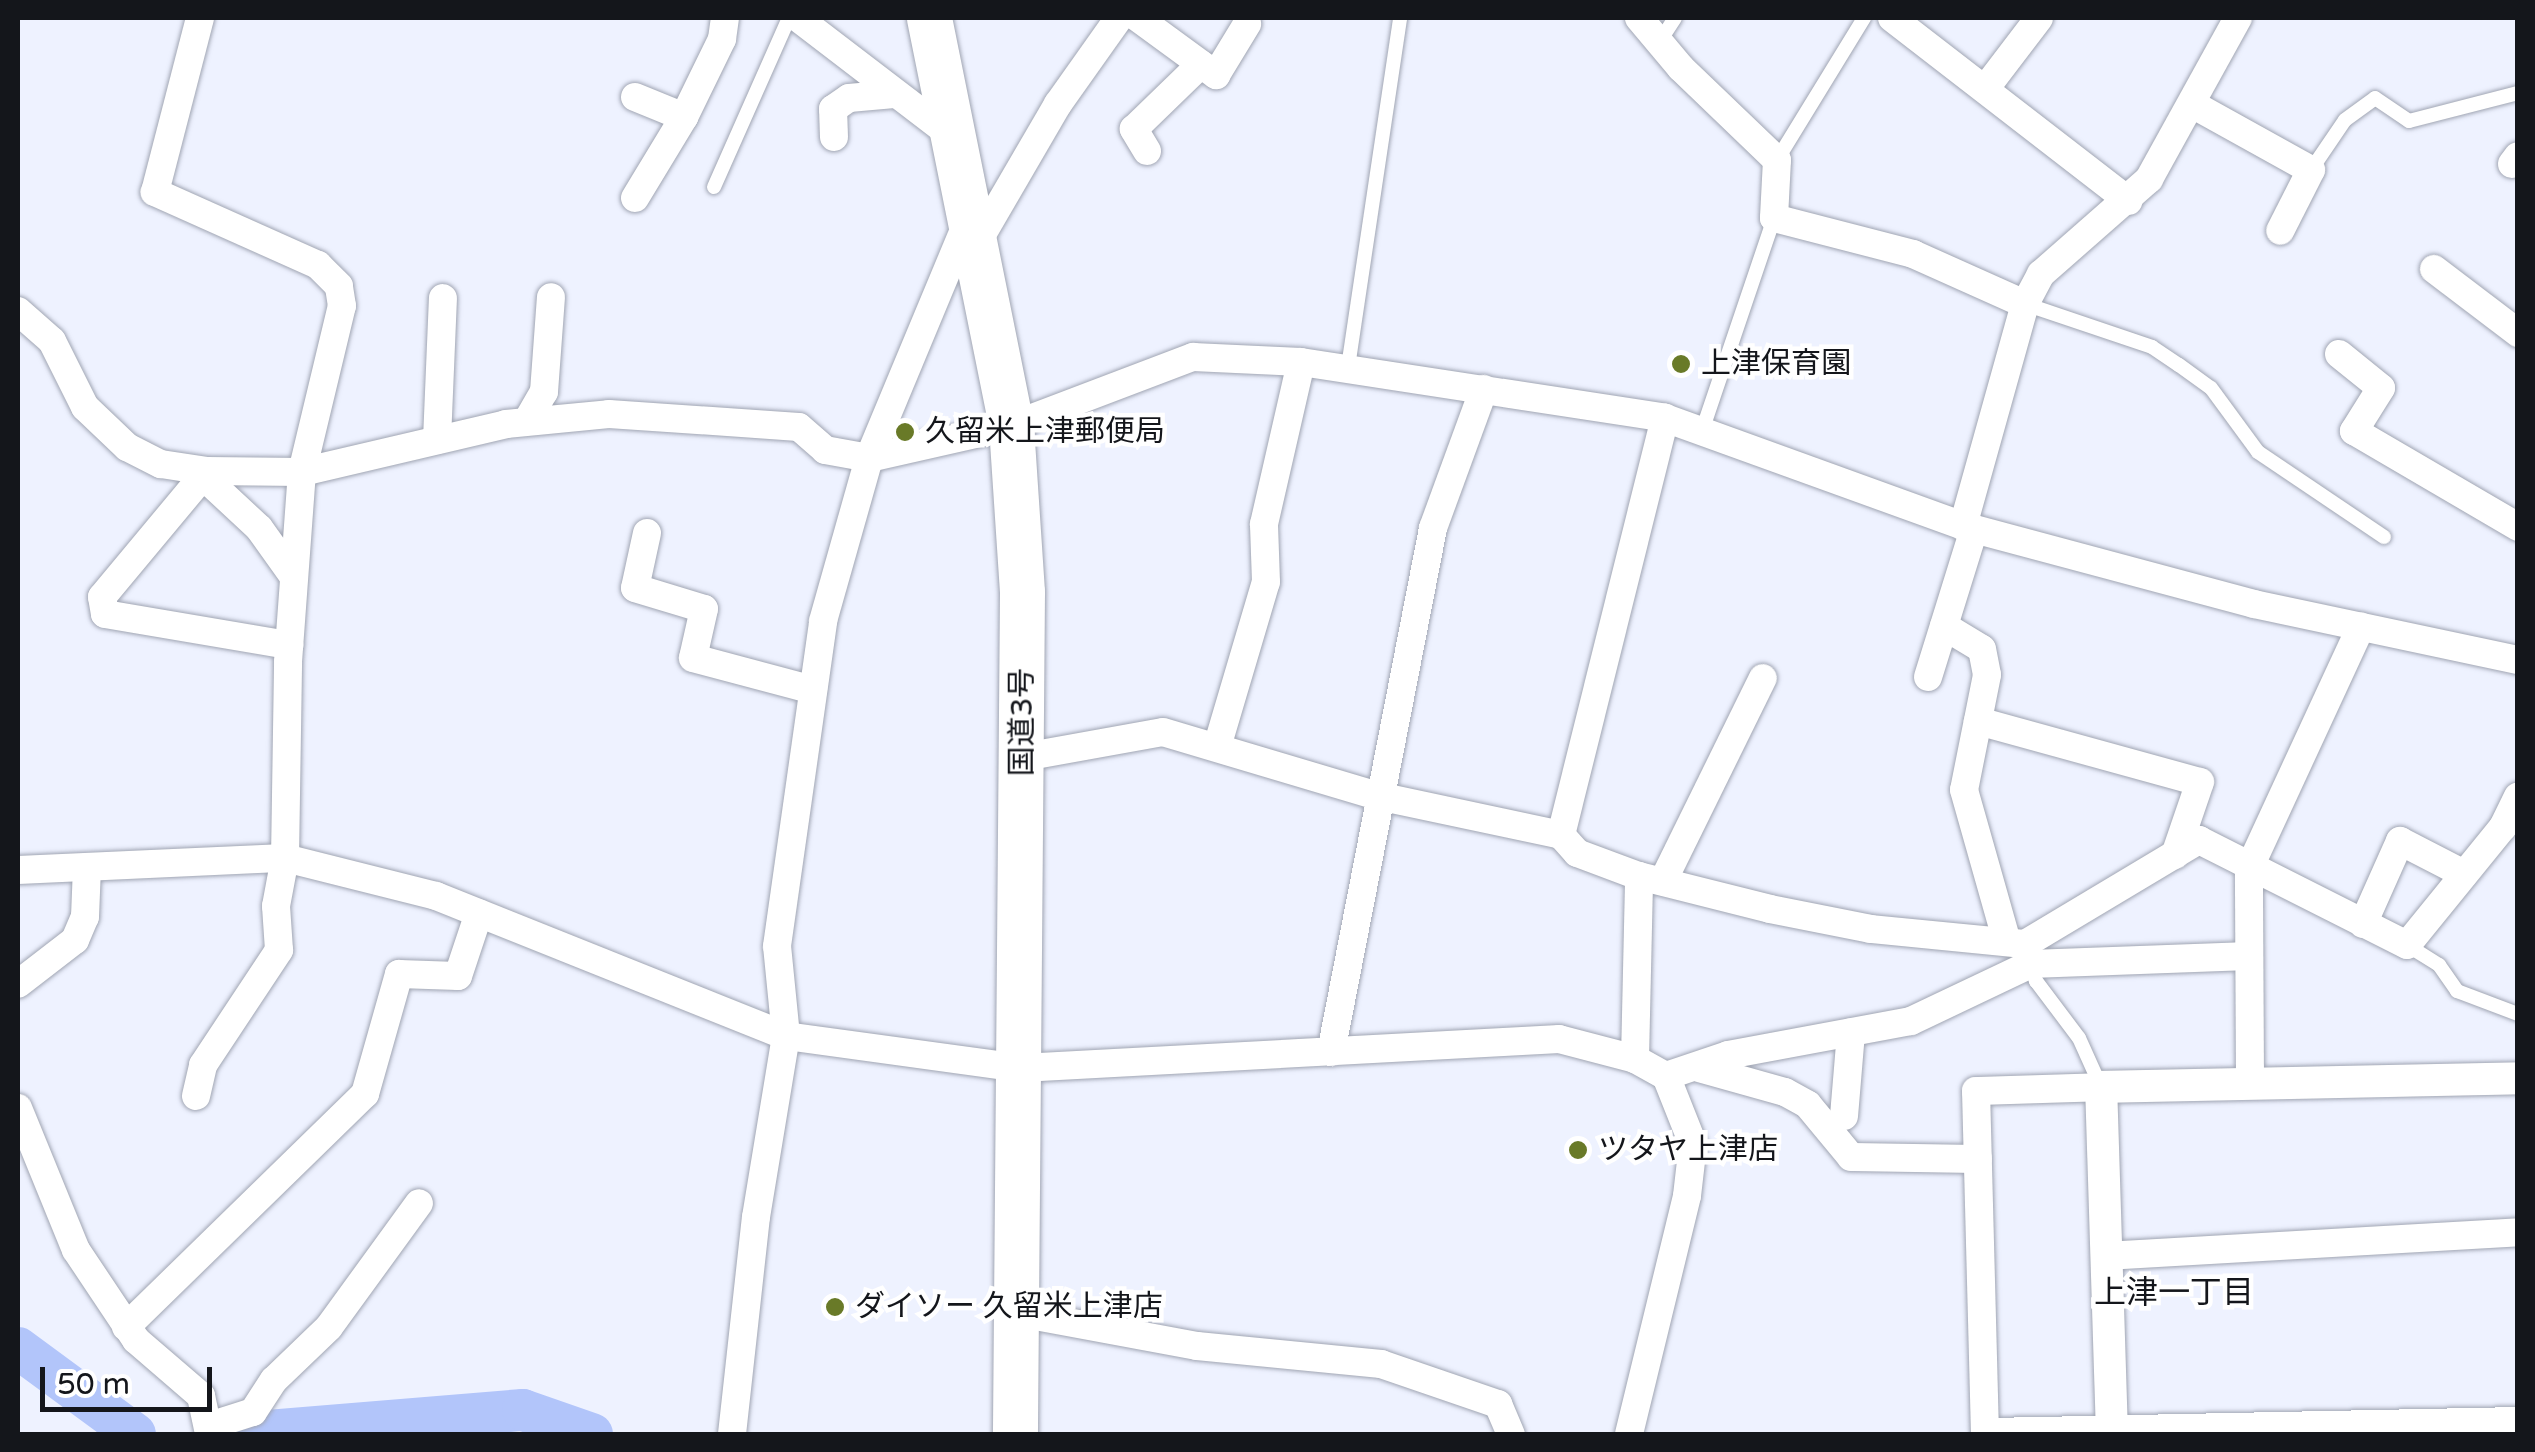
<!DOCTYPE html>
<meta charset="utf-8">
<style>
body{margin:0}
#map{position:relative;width:2535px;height:1452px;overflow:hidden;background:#eef2ff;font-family:"Varela Round","Noto Sans JP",sans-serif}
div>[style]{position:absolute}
.river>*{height:42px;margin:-21px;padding:0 21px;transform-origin:21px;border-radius:21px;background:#b2c5fa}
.roads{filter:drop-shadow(0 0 2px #a0a5b3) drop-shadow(0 0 2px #a0a5b3)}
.service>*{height:14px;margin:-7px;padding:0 7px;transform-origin:7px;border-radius:7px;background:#fff}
.minor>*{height:28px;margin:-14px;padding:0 14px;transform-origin:14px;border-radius:14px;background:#fff}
.tertiary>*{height:32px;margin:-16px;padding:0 16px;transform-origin:16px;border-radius:16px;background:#fff}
.trunk>*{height:45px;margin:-22.5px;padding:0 22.5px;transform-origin:22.5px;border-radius:22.5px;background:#fff}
.dots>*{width:28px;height:28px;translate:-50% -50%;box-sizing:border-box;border:5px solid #fff;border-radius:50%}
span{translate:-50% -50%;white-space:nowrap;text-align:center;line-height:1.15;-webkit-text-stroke:9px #fff;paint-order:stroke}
.poi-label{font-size:30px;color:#14161b}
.left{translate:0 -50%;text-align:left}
.street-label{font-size:30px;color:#14161b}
.neighbourhood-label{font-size:32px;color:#14161b}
.frame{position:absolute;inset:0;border:20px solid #14161b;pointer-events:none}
.scale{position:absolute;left:40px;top:1367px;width:172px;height:45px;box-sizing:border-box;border:5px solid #14161b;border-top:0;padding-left:12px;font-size:30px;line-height:35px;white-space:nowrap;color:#14161b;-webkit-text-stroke:8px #fff;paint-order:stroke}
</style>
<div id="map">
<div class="river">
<i style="left:18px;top:1348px;width:145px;rotate:36.3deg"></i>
<i style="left:230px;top:1434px;width:294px;rotate:-4.7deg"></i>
<i style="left:523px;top:1410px;width:73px;rotate:19.2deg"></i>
</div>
<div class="roads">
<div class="service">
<i style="left:1660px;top:41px;width:27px;rotate:-57deg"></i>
<i style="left:1777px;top:160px;width:167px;rotate:-58.5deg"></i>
<i style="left:2311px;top:170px;width:60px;rotate:-55.8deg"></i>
<i style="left:2345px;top:120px;width:37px;rotate:-36deg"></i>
<i style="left:2375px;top:98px;width:41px;rotate:34.1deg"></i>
<i style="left:2409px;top:121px;width:113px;rotate:-14.4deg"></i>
<i style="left:714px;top:187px;width:185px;rotate:-66.1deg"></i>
<i style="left:2025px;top:304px;width:134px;rotate:18.7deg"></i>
<i style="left:2152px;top:347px;width:32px;rotate:34deg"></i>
<i style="left:2179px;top:365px;width:39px;rotate:36deg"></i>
<i style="left:2211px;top:388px;width:79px;rotate:53.7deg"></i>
<i style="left:2258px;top:452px;width:152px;rotate:34deg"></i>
<i style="left:1348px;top:367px;width:353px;rotate:-81.5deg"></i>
<i style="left:1703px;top:428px;width:222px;rotate:-71.3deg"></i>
<i style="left:2407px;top:945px;width:38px;rotate:32deg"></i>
<i style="left:2439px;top:965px;width:32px;rotate:55deg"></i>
<i style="left:2457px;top:991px;width:65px;rotate:20.7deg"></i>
<i style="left:2031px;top:964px;width:18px;rotate:74deg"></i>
<i style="left:2036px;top:981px;width:71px;rotate:53deg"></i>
<i style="left:2079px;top:1038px;width:54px;rotate:65.8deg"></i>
</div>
<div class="minor">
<i style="left:798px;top:18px;width:198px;rotate:37.4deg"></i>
<i style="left:1138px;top:18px;width:97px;rotate:36.2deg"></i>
<i style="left:1216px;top:75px;width:60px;rotate:-58.7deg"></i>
<i style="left:1639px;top:18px;width:65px;rotate:50deg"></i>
<i style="left:1681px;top:68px;width:133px;rotate:43.8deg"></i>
<i style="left:1777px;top:160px;width:58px;rotate:93deg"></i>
<i style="left:1774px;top:218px;width:144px;rotate:14.5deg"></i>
<i style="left:1913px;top:254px;width:123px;rotate:24.1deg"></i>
<i style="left:1892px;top:18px;width:299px;rotate:37.7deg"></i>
<i style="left:1985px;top:89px;width:89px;rotate:-52.7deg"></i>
<i style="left:635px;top:97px;width:53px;rotate:22.2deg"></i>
<i style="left:684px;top:117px;width:87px;rotate:-64deg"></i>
<i style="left:722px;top:39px;width:21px;rotate:-82deg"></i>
<i style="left:2192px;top:104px;width:136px;rotate:29deg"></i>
<i style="left:2311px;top:170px;width:68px;rotate:116.9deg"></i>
<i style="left:834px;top:137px;width:28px;rotate:-92deg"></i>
<i style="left:833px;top:109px;width:19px;rotate:-35deg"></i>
<i style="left:849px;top:98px;width:45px;rotate:-5.1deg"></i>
<i style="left:1147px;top:151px;width:26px;rotate:-121deg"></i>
<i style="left:1134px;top:129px;width:93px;rotate:-44.1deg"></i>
<i style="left:2512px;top:164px;width:10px;rotate:-53deg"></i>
<i style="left:635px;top:198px;width:95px;rotate:-58.8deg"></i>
<i style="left:977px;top:243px;width:161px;rotate:-59.8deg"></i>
<i style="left:1058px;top:104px;width:105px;rotate:-54.7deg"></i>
<i style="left:2434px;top:269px;width:106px;rotate:37.3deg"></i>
<i style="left:18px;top:311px;width:45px;rotate:41.4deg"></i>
<i style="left:52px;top:341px;width:74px;rotate:63.4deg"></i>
<i style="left:85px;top:407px;width:58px;rotate:43.6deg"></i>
<i style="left:127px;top:447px;width:38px;rotate:27deg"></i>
<i style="left:161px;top:464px;width:47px;rotate:8.7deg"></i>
<i style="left:207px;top:471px;width:95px;rotate:0.6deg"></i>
<i style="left:302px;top:472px;width:210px;rotate:-13.2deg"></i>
<i style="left:506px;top:424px;width:103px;rotate:-5.5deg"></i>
<i style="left:609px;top:414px;width:190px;rotate:3.9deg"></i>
<i style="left:799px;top:427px;width:35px;rotate:41deg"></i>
<i style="left:825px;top:450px;width:45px;rotate:10.3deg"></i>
<i style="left:869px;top:458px;width:146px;rotate:-12.7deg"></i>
<i style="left:1011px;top:426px;width:195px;rotate:-20.8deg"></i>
<i style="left:1193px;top:357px;width:108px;rotate:2.7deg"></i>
<i style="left:1301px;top:362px;width:368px;rotate:8.7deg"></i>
<i style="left:1665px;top:418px;width:317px;rotate:19.9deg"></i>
<i style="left:1963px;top:526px;width:301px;rotate:15deg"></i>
<i style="left:2254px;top:604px;width:270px;rotate:12deg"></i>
<i style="left:2339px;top:354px;width:54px;rotate:39deg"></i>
<i style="left:2381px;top:388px;width:51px;rotate:122.1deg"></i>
<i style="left:2354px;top:431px;width:190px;rotate:30.3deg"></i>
<i style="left:527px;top:421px;width:34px;rotate:-60deg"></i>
<i style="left:544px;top:392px;width:95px;rotate:-85.8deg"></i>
<i style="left:437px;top:440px;width:142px;rotate:-87.6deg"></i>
<i style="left:207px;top:471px;width:164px;rotate:129.8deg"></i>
<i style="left:102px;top:597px;width:17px;rotate:80deg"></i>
<i style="left:105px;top:614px;width:187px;rotate:9.6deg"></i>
<i style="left:203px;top:476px;width:76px;rotate:42.9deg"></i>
<i style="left:259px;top:528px;width:60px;rotate:54.5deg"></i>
<i style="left:1963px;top:526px;width:230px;rotate:-74.4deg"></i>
<i style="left:2025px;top:304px;width:34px;rotate:-62deg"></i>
<i style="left:2041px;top:274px;width:144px;rotate:-41.3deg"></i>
<i style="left:2149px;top:179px;width:184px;rotate:-61.1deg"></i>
<i style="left:647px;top:533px;width:56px;rotate:102.3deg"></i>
<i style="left:635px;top:588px;width:72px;rotate:16.9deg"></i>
<i style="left:704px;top:609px;width:50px;rotate:102.7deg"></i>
<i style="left:693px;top:658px;width:124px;rotate:14.9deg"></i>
<i style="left:1944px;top:626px;width:44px;rotate:31.2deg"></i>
<i style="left:1982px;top:649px;width:26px;rotate:79deg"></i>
<i style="left:1987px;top:675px;width:117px;rotate:101.3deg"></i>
<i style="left:1964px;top:790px;width:158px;rotate:74.2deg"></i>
<i style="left:1928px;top:677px;width:155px;rotate:-72.7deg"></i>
<i style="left:1978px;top:721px;width:230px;rotate:15.4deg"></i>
<i style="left:2200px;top:782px;width:77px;rotate:108.9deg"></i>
<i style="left:1217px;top:747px;width:172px;rotate:-73.5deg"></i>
<i style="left:1266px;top:582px;width:58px;rotate:-92deg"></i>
<i style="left:1264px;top:524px;width:166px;rotate:-77.1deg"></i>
<i style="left:1024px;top:757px;width:141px;rotate:-10.2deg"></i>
<i style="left:1163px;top:732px;width:224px;rotate:16.6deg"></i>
<i style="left:1378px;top:796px;width:187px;rotate:12deg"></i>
<i style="left:1561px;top:835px;width:24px;rotate:48deg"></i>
<i style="left:1577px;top:853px;width:66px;rotate:20.4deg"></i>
<i style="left:1639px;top:876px;width:135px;rotate:14.1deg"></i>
<i style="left:1770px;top:909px;width:103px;rotate:11.2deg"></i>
<i style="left:1871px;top:929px;width:155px;rotate:5.6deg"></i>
<i style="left:2025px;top:944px;width:203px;rotate:-30.9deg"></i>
<i style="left:2199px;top:840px;width:233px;rotate:26.8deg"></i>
<i style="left:2407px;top:945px;width:152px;rotate:-50.9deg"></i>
<i style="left:2503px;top:827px;width:34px;rotate:-64deg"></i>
<i style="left:1561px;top:835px;width:430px;rotate:-76deg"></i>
<i style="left:18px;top:870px;width:267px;rotate:-2.6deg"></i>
<i style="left:285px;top:858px;width:156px;rotate:14.1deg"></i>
<i style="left:436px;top:896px;width:377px;rotate:21.8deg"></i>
<i style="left:786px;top:1036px;width:237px;rotate:7.8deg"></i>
<i style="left:1021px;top:1068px;width:539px;rotate:-3.09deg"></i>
<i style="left:1559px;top:1039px;width:79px;rotate:14.7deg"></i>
<i style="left:1635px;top:1059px;width:35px;rotate:29deg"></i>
<i style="left:1666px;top:1076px;width:73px;rotate:68.3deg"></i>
<i style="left:1693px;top:1144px;width:52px;rotate:96.6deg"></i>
<i style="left:1687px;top:1196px;width:245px;rotate:103.7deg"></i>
<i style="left:1663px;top:881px;width:226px;rotate:-63.8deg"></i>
<i style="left:2363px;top:924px;width:91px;rotate:-66deg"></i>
<i style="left:2400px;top:841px;width:72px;rotate:27.3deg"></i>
<i style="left:18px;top:984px;width:72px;rotate:-37.7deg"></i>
<i style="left:75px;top:940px;width:25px;rotate:-67deg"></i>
<i style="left:85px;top:917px;width:50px;rotate:-87.7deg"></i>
<i style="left:1331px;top:1052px;width:534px;rotate:-78.98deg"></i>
<i style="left:1433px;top:528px;width:148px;rotate:-69.9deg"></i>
<i style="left:1635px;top:1059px;width:183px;rotate:-88.7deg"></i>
<i style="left:1699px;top:1068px;width:89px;rotate:15.6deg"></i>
<i style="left:1785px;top:1092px;width:26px;rotate:29deg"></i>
<i style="left:1808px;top:1105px;width:67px;rotate:50.4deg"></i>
<i style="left:1851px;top:1157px;width:127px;rotate:0.9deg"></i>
<i style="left:1666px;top:1076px;width:65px;rotate:-18.7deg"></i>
<i style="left:1728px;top:1055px;width:186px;rotate:-10.5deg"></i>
<i style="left:1911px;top:1021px;width:133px;rotate:-25.4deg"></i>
<i style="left:2031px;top:964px;width:218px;rotate:-2.1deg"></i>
<i style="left:2250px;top:1081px;width:212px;rotate:-90.3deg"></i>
<i style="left:2249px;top:869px;width:267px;rotate:-65.2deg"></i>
<i style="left:196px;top:1096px;width:32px;rotate:-77deg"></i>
<i style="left:203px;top:1065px;width:138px;rotate:-56.5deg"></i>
<i style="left:279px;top:950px;width:44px;rotate:-93.9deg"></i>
<i style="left:276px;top:906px;width:49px;rotate:-79.4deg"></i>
<i style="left:285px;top:858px;width:196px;rotate:-89.1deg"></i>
<i style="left:288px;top:662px;width:191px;rotate:-85.8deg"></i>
<i style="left:302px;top:472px;width:171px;rotate:-76.5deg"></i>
<i style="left:342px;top:306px;width:20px;rotate:-99deg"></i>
<i style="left:339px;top:286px;width:30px;rotate:-135deg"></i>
<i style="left:318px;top:265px;width:179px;rotate:-155.9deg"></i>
<i style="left:155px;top:192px;width:180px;rotate:-75.5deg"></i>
<i style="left:18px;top:1108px;width:153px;rotate:67.8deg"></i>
<i style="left:76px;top:1250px;width:108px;rotate:56.3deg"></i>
<i style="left:136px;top:1340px;width:86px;rotate:40.7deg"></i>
<i style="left:201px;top:1396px;width:39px;rotate:78deg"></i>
<i style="left:1844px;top:1116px;width:84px;rotate:-85.2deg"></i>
<i style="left:2106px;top:1256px;width:413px;rotate:-3.3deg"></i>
<i style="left:1019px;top:1313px;width:181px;rotate:10.5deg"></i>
<i style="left:1197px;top:1346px;width:185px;rotate:5.6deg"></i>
<i style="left:1381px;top:1364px;width:124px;rotate:18.9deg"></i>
<i style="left:1498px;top:1404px;width:33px;rotate:67deg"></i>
<i style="left:126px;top:1327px;width:334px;rotate:-44.3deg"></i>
<i style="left:365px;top:1094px;width:125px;rotate:-74.2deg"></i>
<i style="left:399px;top:974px;width:59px;rotate:1.9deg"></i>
<i style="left:458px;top:976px;width:66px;rotate:-71.6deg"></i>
<i style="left:209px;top:1426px;width:46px;rotate:-17.7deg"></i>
<i style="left:253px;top:1412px;width:38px;rotate:-57deg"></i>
<i style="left:274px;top:1380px;width:76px;rotate:-43.9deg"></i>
<i style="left:329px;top:1327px;width:153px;rotate:-54deg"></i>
<i style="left:732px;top:1434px;width:218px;rotate:-83.7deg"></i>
<i style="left:756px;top:1217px;width:183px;rotate:-80.6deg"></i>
<i style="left:786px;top:1036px;width:90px;rotate:-95.7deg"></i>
<i style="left:777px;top:946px;width:328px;rotate:-81.9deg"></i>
<i style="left:823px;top:621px;width:169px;rotate:-74.2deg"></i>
<i style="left:869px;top:458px;width:258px;rotate:-67.4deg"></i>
<i style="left:1985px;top:1434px;width:343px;rotate:-91.5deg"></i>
<i style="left:1976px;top:1091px;width:125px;rotate:-1.8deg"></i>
</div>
<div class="tertiary">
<i style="left:1990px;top:1434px;width:528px;rotate:-1.19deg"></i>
<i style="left:2112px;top:1434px;width:347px;rotate:-91.8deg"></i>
<i style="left:2101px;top:1087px;width:417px;rotate:-1.2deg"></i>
</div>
<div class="trunk">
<i style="left:929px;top:18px;width:416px;rotate:78.6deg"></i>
<i style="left:1011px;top:426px;width:166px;rotate:86.2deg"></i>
<i style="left:1022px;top:592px;width:842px;rotate:90.48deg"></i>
</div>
</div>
<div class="dots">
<i style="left:1681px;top:364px;background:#697a28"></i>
<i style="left:905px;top:432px;background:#697a28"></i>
<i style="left:1578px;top:1150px;background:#697a28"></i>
<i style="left:835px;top:1307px;background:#697a28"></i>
</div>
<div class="poi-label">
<span class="left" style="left:1701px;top:364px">上津保育園</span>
<span class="left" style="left:925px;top:432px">久留米上津郵便局</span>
<span class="left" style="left:1598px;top:1150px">ツタヤ上津店</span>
<span class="left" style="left:855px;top:1307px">ダイソー 久留米上津店</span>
</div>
<div class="street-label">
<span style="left:1023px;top:722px;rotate:-90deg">国道3号</span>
</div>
<div class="neighbourhood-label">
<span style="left:2174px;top:1293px">上津一丁目</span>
</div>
<div class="frame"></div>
<div class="scale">50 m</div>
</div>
